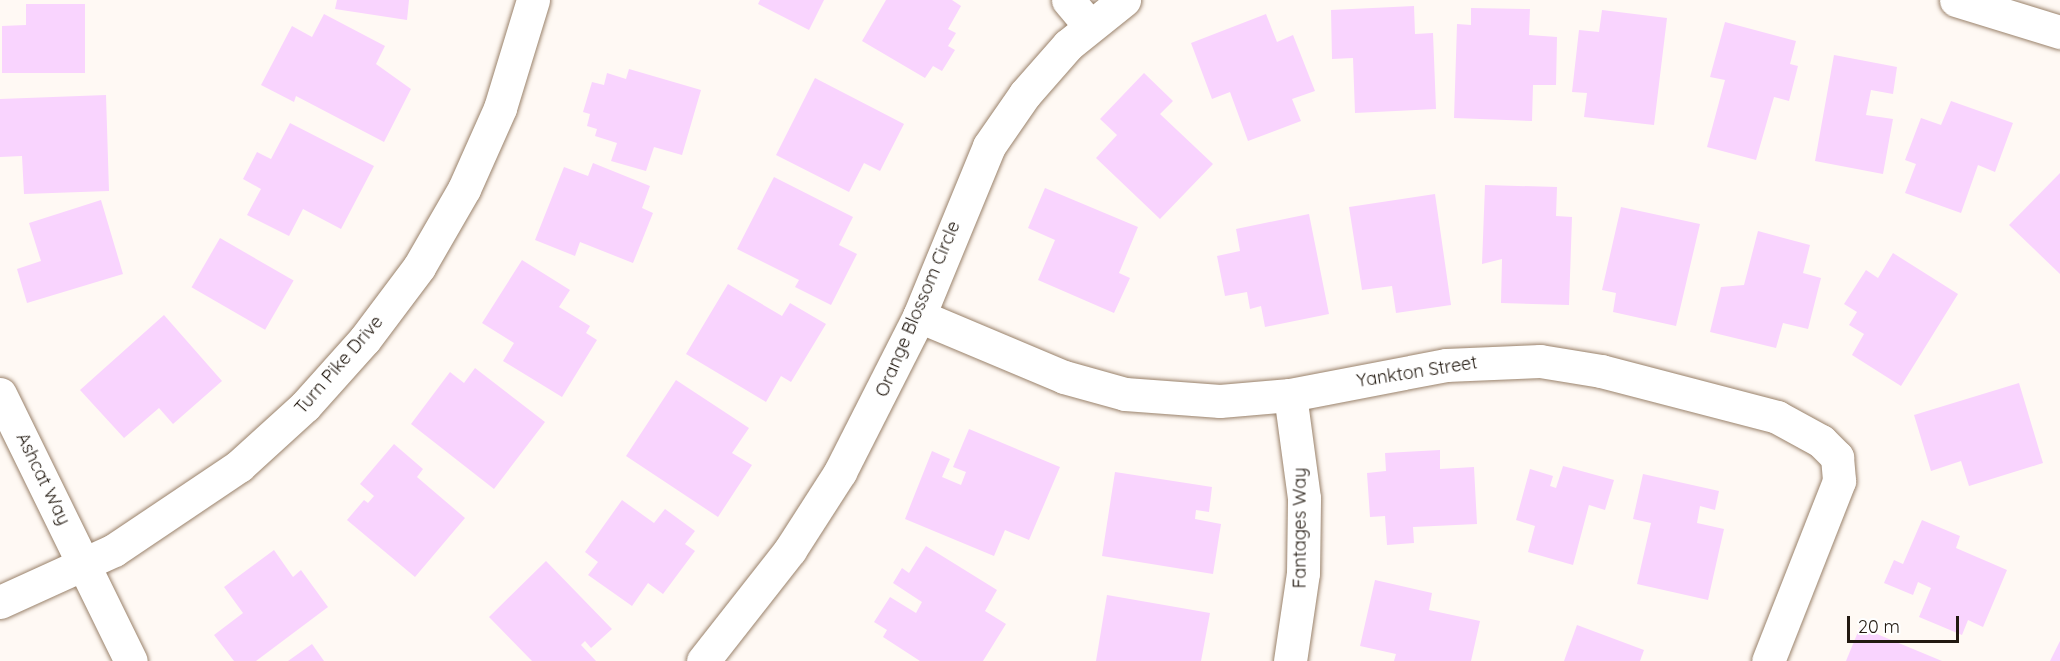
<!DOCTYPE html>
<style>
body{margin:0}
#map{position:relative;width:2060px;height:661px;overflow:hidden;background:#fff9f4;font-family:Quicksand,sans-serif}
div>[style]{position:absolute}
.building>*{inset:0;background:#f9d4fe;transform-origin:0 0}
.roads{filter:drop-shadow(0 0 2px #9a826b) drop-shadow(0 0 2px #9a826b)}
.street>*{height:33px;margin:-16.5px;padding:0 16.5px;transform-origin:16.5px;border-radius:16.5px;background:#fff}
span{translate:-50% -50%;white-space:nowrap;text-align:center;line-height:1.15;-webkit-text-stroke:6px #fff;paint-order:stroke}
.street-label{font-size:18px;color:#221910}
.scale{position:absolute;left:1847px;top:616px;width:112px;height:27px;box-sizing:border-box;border:3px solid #221910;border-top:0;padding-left:8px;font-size:18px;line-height:21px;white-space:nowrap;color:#221910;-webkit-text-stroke:4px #fff;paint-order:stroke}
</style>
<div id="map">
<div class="building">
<i style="clip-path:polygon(337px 0,409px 0,407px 20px,335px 9px)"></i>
<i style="clip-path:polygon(760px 0,824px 0,809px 30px,758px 4px)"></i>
<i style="clip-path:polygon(886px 0,952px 0,961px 6px,948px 29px,956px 33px,948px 46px,955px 50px,942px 71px,933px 66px,925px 78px,862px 41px)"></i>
<i style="clip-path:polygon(26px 4px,85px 4px,85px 73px,2px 73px,2px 26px,26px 25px)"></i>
<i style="clip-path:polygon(1414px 6px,1415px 34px,1433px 33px,1436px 109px,1355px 113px,1353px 58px,1332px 59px,1331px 10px)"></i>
<i style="clip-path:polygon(1471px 8px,1530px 9px,1529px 35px,1557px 37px,1556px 85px,1533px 85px,1532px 121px,1454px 118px,1457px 24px,1471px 25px)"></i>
<i style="clip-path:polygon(1602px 10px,1667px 18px,1654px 125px,1584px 117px,1587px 93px,1572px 92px,1579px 30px,1599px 32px)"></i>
<i style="clip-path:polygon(324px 14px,385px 46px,376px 64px,411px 89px,384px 142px,296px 96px,294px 102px,261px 85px,292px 26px,312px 37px)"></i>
<i style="clip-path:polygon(1266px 14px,1277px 42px,1293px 35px,1315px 91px,1292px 99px,1301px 121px,1248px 141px,1230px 92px,1212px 99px,1191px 43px)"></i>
<i style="clip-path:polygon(1725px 22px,1796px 41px,1790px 64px,1798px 66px,1789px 101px,1774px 97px,1756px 160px,1707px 147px,1725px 80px,1710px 77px)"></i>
<i style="clip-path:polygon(1834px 55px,1897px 67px,1893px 94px,1871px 90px,1866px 115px,1893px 119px,1883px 174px,1815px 161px)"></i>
<i style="clip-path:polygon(629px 69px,701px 90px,682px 155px,654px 147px,646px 171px,611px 161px,617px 143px,595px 136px,597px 129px,587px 126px,590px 114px,583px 112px,592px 82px,604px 85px,607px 73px,626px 79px)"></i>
<i style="clip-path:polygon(1144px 73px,1173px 101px,1160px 114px,1213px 164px,1160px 219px,1096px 158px,1117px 135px,1100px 119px)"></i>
<i style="clip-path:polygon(815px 78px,904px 124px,880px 171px,864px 163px,849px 192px,776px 155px)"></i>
<i style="clip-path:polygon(106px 95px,109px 191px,24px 194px,22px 156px,0 157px,0 99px)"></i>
<i style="clip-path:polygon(1951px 101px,2013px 123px,1995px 172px,1978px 165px,1961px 213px,1905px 193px,1916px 164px,1905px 160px,1921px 118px,1941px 125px)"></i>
<i style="clip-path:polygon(290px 123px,374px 166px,341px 229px,303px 209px,289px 236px,247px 215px,261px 189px,243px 179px,257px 152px,271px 159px)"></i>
<i style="clip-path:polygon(593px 163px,650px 186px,642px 208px,653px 213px,633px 263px,580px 242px,575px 256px,535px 240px,564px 167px,588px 176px)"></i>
<i style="clip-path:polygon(2060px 173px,2060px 274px,2009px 225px)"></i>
<i style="clip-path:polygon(774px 177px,853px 217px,839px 245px,857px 254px,831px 305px,795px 287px,799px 280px,737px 249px)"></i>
<i style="clip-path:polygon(1485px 185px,1557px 187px,1556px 216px,1572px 217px,1569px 305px,1501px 303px,1502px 259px,1482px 264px)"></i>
<i style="clip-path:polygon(1045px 188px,1138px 227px,1119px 273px,1130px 278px,1114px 313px,1038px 280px,1055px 240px,1028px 228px)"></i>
<i style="clip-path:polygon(1435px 194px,1451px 305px,1396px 313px,1392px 286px,1362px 290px,1349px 207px)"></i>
<i style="clip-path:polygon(101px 200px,123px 274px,27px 303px,17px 269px,41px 261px,29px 223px)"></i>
<i style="clip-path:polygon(1621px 207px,1700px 224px,1676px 326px,1613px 312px,1616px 293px,1602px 290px)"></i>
<i style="clip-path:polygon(1309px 214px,1329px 314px,1265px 327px,1261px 306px,1250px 309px,1247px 292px,1225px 296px,1217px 256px,1240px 251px,1236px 229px)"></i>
<i style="clip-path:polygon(1758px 231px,1810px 245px,1803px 273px,1821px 278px,1808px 329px,1783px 323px,1776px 348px,1710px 332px,1721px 287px,1744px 285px)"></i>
<i style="left:220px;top:238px;width:85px;height:57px;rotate:30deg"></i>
<i style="clip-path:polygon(1893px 253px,1958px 294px,1901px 386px,1852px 355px,1864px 334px,1849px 325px,1857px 312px,1844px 304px,1866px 270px,1878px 278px)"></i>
<i style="clip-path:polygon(522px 260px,570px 290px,559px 307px,590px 326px,586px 333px,597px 340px,562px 397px,503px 361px,514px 343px,482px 323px)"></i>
<i style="clip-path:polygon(728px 284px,782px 316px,790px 303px,826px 324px,791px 382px,781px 376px,766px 402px,686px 354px)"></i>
<i style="clip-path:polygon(164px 315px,222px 381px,173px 424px,159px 408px,124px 438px,80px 390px)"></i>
<i style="clip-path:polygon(475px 368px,545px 422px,494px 489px,411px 424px,450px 372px,464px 383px)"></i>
<i style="clip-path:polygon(676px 380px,749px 428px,732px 453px,752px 465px,718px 517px,626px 456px)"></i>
<i style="clip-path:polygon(2019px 383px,2043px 463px,1969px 486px,1961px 461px,1931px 471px,1914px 415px)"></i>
<i style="clip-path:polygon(969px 429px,1060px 467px,1029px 540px,1005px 530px,994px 556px,905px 519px,932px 451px,950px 459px,942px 477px,961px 485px,966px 472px,953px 467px)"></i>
<i style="clip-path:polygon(394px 444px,423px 469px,417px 477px,465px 518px,415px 577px,347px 520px,364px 500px,368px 503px,374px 496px,360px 484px)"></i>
<i style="clip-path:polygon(1440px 450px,1440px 469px,1474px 467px,1477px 524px,1413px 527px,1414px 543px,1387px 545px,1385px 516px,1370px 517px,1367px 473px,1386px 471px,1385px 453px)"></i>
<i style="clip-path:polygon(1563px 466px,1614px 480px,1605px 510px,1589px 505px,1573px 565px,1528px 552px,1535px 526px,1516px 520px,1530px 469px,1553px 476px,1550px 486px,1556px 488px)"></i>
<i style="clip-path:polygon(1115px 472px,1212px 487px,1209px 512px,1196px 510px,1195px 519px,1221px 524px,1213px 574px,1102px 556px)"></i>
<i style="clip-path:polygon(1643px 474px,1719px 491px,1715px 510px,1700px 506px,1697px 523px,1724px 529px,1708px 600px,1637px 584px,1651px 523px,1633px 519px)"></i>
<i style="clip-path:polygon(622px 500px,654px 523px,665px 509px,695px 531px,685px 544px,695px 551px,663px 594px,648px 583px,632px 606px,588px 575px,598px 562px,585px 552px)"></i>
<i style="clip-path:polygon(1922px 520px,1960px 536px,1956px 548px,2007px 570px,1983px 627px,1968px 620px,1962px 635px,1919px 617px,1931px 588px,1918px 582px,1913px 595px,1884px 583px,1894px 560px,1903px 564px)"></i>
<i style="clip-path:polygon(926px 546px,997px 590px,985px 611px,1006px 624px,983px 661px,920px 661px,883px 637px,887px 630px,874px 622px,890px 597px,916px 613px,922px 602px,893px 583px,902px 568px,909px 573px)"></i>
<i style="clip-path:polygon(274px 550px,293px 577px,301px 570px,328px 607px,256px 661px,234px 661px,214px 635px,243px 613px,224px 587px)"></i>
<i style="clip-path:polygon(546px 561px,612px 629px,591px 648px,585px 641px,581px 645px,596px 661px,532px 661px,489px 617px)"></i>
<i style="clip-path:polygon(1375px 580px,1432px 593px,1429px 610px,1480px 621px,1471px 661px,1394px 661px,1396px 654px,1360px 646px)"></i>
<i style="clip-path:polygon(1107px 595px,1210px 613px,1201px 661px,1096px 661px)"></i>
<i style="clip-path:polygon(1577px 625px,1644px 650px,1640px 661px,1564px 661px)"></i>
<i style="clip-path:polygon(1860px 627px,1942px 661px,1846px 661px)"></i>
<i style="clip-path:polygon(2060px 641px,2060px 661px,2050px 661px)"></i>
<i style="clip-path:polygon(312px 644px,324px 661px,288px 661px)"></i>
</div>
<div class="roads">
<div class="street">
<i style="left:1068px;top:0;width:34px;rotate:50deg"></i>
<i style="left:1956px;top:0;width:109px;rotate:17.1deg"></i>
<i style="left:919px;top:316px;width:157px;rotate:22.8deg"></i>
<i style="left:1064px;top:377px;width:63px;rotate:15.6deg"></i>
<i style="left:1125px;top:394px;width:95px;rotate:4.2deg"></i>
<i style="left:1220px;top:401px;width:70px;rotate:-4.9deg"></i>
<i style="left:1290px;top:395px;width:159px;rotate:-10.9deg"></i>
<i style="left:1446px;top:365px;width:94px;rotate:-2.4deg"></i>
<i style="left:1540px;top:361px;width:62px;rotate:9.3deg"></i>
<i style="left:1601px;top:371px;width:182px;rotate:14.6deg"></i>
<i style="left:1777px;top:417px;width:50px;rotate:28.6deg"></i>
<i style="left:1821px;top:441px;width:23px;rotate:45deg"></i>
<i style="left:1837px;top:457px;width:24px;rotate:85deg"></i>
<i style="left:1839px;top:481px;width:193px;rotate:111.5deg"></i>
<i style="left:0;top:394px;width:297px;rotate:63.9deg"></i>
<i style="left:0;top:602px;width:125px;rotate:-24.5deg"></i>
<i style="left:114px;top:550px;width:151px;rotate:-33.9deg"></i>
<i style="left:239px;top:466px;width:89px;rotate:-42.3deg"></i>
<i style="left:305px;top:406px;width:90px;rotate:-48.2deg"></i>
<i style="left:365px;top:339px;width:90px;rotate:-53.1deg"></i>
<i style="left:419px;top:267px;width:90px;rotate:-60deg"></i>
<i style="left:464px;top:189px;width:89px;rotate:-66deg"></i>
<i style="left:500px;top:108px;width:113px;rotate:-73deg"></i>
<i style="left:703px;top:661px;width:141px;rotate:-51.9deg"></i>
<i style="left:790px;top:550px;width:93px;rotate:-57.3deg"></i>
<i style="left:840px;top:472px;width:175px;rotate:-63.1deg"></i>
<i style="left:919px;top:316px;width:184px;rotate:-67.6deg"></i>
<i style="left:989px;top:146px;width:63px;rotate:-55.3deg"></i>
<i style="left:1025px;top:94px;width:65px;rotate:-48.7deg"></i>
<i style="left:1068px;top:45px;width:72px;rotate:-38.8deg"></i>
<i style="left:1290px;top:661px;width:89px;rotate:-81.6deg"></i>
<i style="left:1303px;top:573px;width:75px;rotate:-89.2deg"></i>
<i style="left:1304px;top:498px;width:104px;rotate:-97.7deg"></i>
</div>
</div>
<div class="street-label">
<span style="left:918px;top:309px;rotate:-67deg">Orange Blossom Circle</span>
<span style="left:339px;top:365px;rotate:-49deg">Turn Pike Drive</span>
<span style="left:1417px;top:372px;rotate:-9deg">Yankton Street</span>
<span style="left:43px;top:479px;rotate:64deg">Ashcat Way</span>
<span style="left:1300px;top:528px;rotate:-90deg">Fantages Way</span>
</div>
<div class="scale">20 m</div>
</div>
